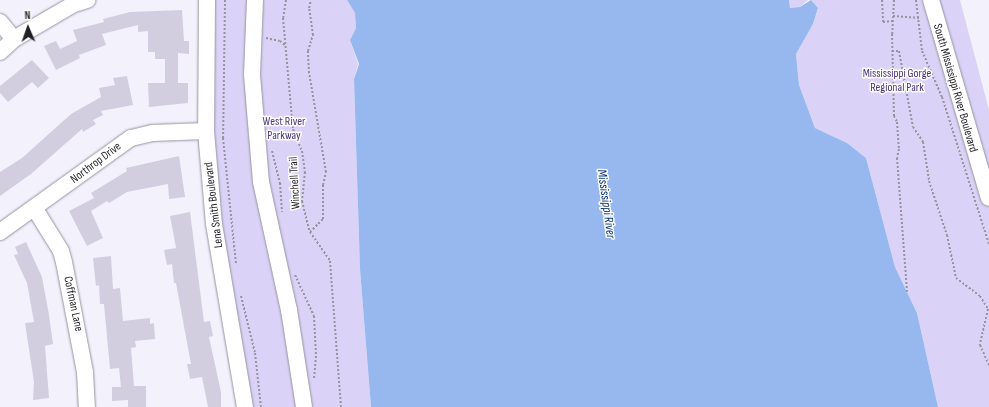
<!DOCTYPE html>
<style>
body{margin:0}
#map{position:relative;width:989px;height:407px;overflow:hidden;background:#f3f1fc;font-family:"Sofia Sans Condensed",sans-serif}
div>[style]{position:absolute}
.green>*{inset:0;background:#dbd3f7}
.water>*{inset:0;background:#96b8ef}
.building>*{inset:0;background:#d2cee0}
.path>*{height:2px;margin-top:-1px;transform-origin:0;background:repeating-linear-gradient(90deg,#95939c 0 2px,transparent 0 4px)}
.roads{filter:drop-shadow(0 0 1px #9793a4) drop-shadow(0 0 1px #9793a4)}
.minor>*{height:16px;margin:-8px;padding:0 8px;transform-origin:8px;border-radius:8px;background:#fff}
span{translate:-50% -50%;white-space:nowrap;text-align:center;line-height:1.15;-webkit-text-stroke:3px #fff;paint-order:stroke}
.park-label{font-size:12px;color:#4c357d}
.street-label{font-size:12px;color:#211f26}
.water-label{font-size:13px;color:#0a3271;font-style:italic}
.north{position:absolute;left:8px;top:8px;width:40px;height:40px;-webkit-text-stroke:3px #fff;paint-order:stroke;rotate:358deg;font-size:11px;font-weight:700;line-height:16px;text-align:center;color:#211f26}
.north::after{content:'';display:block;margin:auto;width:14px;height:18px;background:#211f26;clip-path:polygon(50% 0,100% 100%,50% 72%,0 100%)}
</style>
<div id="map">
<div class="green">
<i style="clip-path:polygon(214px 0,347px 0,355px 13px,356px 28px,350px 40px,358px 64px,354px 79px,360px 269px,371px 407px,252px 407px,221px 223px,213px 131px)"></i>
<i style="clip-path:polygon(789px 0,808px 0,800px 7px,790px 8px)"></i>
<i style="clip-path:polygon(811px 0,960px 0,989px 110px,989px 407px,938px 407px,917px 313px,895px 267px,866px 158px,847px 143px,815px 128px,799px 85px,796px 54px,813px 24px,818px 9px)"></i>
</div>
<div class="water">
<i style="clip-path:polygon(347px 0,789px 0,790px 8px,800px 7px,811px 0,818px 8px,813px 24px,796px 54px,799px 85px,815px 128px,847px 143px,866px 158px,895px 267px,917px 313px,938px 407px,371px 407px,360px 269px,354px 79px,359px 64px,350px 40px,356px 28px,355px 13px)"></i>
</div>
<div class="building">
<i style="clip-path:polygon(182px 10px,184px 41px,189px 41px,189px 54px,178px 53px,178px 83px,188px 83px,188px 103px,149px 107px,148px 83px,165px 83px,165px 59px,155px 59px,155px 52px,148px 52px,148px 31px,138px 32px,138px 25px,102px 34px,106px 45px,79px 55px,80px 58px,56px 70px,44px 46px,56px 41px,60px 49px,77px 41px,73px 30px,104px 22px,103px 19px,130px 12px)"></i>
<i style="clip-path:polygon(32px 60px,49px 78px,38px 88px,32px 82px,8px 102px,0 93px,0 86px)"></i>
<i style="clip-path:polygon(127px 76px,133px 105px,101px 111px,103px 115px,93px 120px,96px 124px,83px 132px,82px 129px,31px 174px,0 196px,0 172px,22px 158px,71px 114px,101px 97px,99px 88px,115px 85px,113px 78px)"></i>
<i style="clip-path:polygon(179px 156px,185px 197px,169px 199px,168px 184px,127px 192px,109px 203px,107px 201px,91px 211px,103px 238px,87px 246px,69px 211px,94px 198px,91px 193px,127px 171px,126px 168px)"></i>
<i style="clip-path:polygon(190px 212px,204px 322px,210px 321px,213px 336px,209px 337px,221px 392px,221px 407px,208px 407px,202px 377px,190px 379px,187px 364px,191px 364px,176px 283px,174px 283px,172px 264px,167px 265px,164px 250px,176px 248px,170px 216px)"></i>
<i style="clip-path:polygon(26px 242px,42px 277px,49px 315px,53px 344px,45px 346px,49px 398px,33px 400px,34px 382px,25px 323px,34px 322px,27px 283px,14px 255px,18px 254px,15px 247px)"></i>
<i style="clip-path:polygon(111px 256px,113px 289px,120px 288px,123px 321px,150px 318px,150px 324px,154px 323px,155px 339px,135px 341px,136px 347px,131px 348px,134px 386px,146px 386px,146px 407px,128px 407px,128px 400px,112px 401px,112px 387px,121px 387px,119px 368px,110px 369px,104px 304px,100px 304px,99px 285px,96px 286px,93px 258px)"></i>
</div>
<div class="path">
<i style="left:225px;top:0;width:138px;rotate:90.8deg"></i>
<i style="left:223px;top:138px;width:127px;rotate:84.1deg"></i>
<i style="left:286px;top:0;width:18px;rotate:99deg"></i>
<i style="left:283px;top:18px;width:111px;rotate:84.9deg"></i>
<i style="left:293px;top:129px;width:24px;rotate:68deg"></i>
<i style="left:302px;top:151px;width:21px;rotate:82deg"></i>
<i style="left:305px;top:172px;width:29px;rotate:96deg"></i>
<i style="left:302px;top:201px;width:32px;rotate:76deg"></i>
<i style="left:310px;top:232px;width:35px;rotate:55deg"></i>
<i style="left:330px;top:261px;width:146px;rotate:85.7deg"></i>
<i style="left:882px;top:0;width:22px;rotate:87deg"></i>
<i style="left:883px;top:22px;width:10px;rotate:-6deg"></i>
<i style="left:894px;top:0;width:34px;rotate:93deg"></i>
<i style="left:892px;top:34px;width:82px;rotate:88.6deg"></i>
<i style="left:894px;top:116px;width:7px;rotate:63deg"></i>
<i style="left:897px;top:122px;width:27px;rotate:86deg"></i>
<i style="left:899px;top:149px;width:9px;rotate:103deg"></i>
<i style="left:897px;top:158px;width:134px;rotate:85.7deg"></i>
<i style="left:916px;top:0;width:51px;rotate:83.3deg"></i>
<i style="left:922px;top:51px;width:50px;rotate:66.5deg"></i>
<i style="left:942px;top:97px;width:154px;rotate:72.3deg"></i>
<i style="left:893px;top:16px;width:27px;rotate:4deg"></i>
<i style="left:266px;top:38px;width:14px;rotate:12deg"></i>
<i style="left:280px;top:41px;width:8px;rotate:40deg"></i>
<i style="left:892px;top:51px;width:7px"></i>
<i style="left:899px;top:51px;width:77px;rotate:79.6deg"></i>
<i style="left:913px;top:127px;width:18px;rotate:56deg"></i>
<i style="left:923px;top:142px;width:39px;rotate:81deg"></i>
<i style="left:929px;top:181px;width:57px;rotate:71.6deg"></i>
<i style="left:947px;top:235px;width:44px;rotate:78.2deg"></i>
<i style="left:956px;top:278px;width:30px;rotate:37deg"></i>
<i style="left:980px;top:296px;width:15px;rotate:58deg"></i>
<i style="left:988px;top:309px;width:37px;rotate:103deg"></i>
<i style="left:980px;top:345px;width:22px;rotate:66deg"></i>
<i style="left:272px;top:151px;width:33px;rotate:76deg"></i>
<i style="left:280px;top:183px;width:29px;rotate:86deg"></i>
<i style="left:310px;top:232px;width:18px;rotate:-45deg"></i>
<i style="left:323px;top:219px;width:34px;rotate:-90deg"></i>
<i style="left:323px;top:185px;width:13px;rotate:-77deg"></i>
<i style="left:326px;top:172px;width:100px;rotate:-99.7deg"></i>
<i style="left:309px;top:73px;width:22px;rotate:-93deg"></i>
<i style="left:308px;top:51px;width:17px;rotate:-73deg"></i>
<i style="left:313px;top:35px;width:27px;rotate:-98deg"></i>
<i style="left:309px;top:8px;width:8px;rotate:-76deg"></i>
<i style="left:295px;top:275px;width:45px;rotate:65.1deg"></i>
<i style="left:314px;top:316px;width:40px;rotate:87.1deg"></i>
<i style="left:316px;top:356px;width:24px;rotate:95deg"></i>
<i style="left:241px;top:296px;width:59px;rotate:76.2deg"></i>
<i style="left:255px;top:353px;width:54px;rotate:83.7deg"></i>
</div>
<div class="roads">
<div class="minor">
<i style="left:207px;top:0;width:131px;rotate:90.4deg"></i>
<i style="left:206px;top:131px;width:93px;rotate:85.1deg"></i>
<i style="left:214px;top:224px;width:186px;rotate:80.4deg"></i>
<i style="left:255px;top:0;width:75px;rotate:92.3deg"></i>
<i style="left:252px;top:75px;width:107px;rotate:85.2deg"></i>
<i style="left:261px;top:182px;width:131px;rotate:77.7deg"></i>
<i style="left:289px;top:310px;width:98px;rotate:81.2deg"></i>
<i style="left:931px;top:0;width:206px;rotate:73.7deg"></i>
<i style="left:0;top:22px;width:22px;rotate:51deg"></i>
<i style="left:0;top:52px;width:19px;rotate:-43deg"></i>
<i style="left:14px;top:39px;width:69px;rotate:-30.3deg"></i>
<i style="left:74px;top:4px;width:14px;rotate:-17deg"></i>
<i style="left:35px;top:209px;width:49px;rotate:58.2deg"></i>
<i style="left:61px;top:251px;width:11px;rotate:75deg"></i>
<i style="left:64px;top:262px;width:112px;rotate:79.2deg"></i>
<i style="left:85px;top:372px;width:35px;rotate:87deg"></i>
<i style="left:0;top:232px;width:161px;rotate:-35.7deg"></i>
<i style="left:131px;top:138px;width:22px;rotate:-13deg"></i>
<i style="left:152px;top:133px;width:54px;rotate:-2.1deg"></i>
</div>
</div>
<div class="park-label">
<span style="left:897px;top:81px">Mississippi Gorge<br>Regional Park</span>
<span style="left:284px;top:129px">West River<br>Parkway</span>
</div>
<div class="street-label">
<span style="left:955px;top:88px;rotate:74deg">South Mississippi River Boulevard</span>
<span style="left:96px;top:163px;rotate:-37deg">Northrop Drive</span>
<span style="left:295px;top:183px;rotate:-93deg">Winchell Trail</span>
<span style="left:214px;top:205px;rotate:-97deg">Lena Smith Boulevard</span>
<span style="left:73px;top:304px;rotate:78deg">Coffman Lane</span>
</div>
<div class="water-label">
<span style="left:606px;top:204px;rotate:82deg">Mississippi River</span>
</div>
<div class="north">N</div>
</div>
